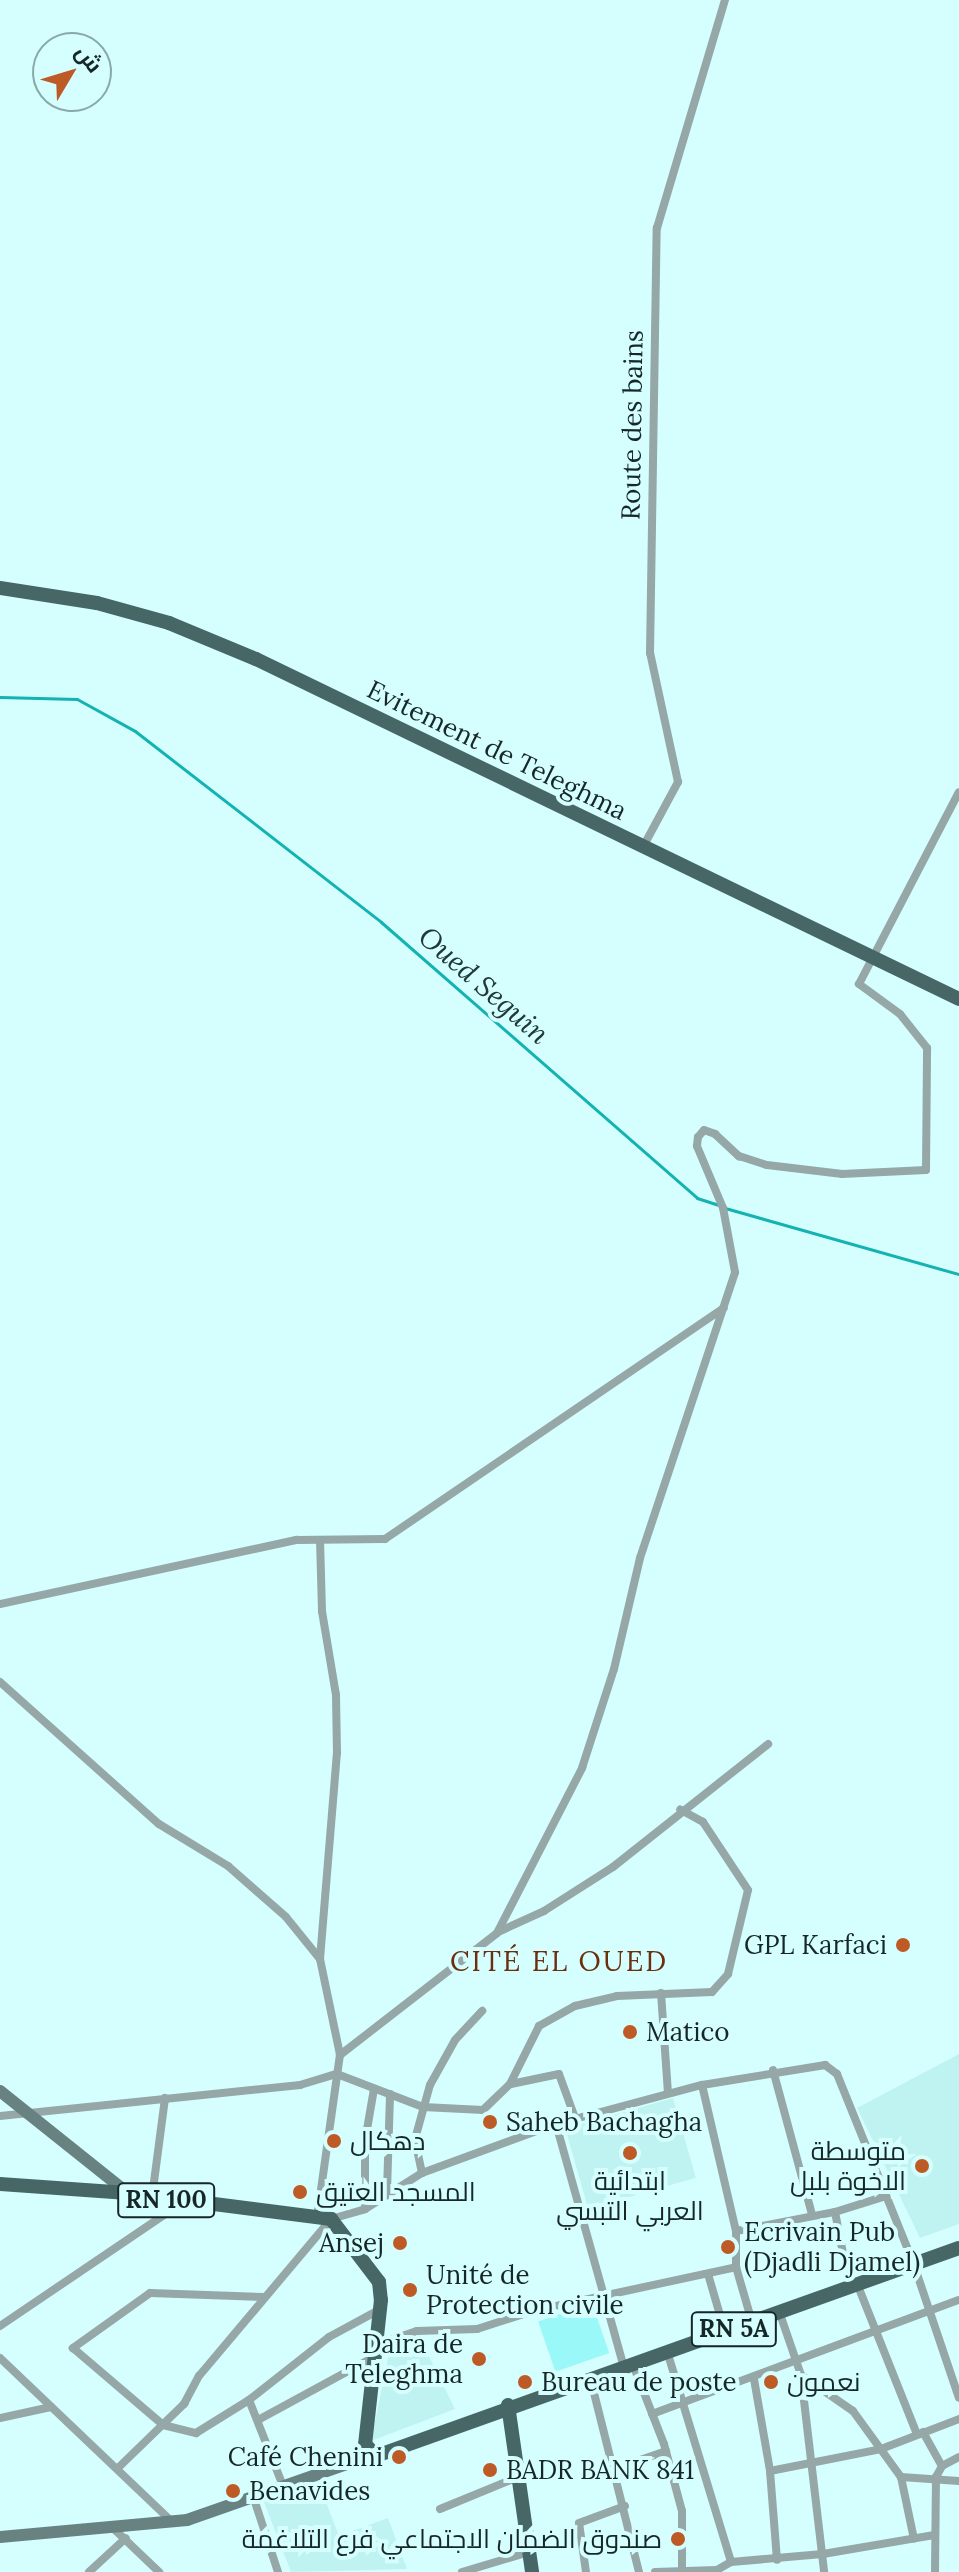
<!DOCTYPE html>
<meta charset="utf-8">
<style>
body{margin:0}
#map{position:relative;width:959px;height:2572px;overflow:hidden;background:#d4fffe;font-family:Lora,Cairo,serif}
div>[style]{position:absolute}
.built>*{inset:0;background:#bff3f2;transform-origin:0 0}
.green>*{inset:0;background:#9af9f8;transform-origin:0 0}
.stream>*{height:3px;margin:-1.5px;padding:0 1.5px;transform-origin:1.5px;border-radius:1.5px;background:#15b2b2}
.street>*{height:8px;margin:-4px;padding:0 4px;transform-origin:4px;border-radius:4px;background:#96a7a7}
.secondary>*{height:12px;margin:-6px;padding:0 6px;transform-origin:6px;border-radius:6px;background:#688281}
.primary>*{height:14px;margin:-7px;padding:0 7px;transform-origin:7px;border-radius:7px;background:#476767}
.dots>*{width:22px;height:22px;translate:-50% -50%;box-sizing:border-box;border:4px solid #d4fffe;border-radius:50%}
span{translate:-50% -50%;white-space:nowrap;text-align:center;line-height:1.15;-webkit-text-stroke:8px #d4fffe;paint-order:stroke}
.shield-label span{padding:2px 6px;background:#d4fffe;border:2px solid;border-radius:6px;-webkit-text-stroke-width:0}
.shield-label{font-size:24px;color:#172727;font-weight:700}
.street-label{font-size:26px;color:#172727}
.poi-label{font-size:26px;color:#172727}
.right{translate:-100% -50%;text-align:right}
.left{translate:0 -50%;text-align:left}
.water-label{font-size:28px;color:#213838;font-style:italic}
.neighbourhood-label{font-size:28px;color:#6d2e0c;letter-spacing:2px}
.north{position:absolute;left:32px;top:32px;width:80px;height:80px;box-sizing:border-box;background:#d4fffe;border:2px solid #88a9a8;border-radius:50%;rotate:52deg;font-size:22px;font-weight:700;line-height:32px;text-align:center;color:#172727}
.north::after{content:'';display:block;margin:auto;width:28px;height:36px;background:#be5a26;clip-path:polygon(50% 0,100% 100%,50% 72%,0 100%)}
</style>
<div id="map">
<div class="built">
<i style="clip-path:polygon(959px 2054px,959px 2224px,920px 2238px,857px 2108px)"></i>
<i style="left:673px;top:2098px;width:83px;height:112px;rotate:74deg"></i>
<i style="clip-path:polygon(422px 2342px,455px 2409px,371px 2441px,389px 2353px)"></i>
<i style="clip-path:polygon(316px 2476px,339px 2536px,388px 2518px,407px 2569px,291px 2572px,262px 2497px)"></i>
</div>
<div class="green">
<i style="left:592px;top:2303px;width:53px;height:57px;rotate:71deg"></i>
</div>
<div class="stream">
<i style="left:0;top:697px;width:77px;rotate:1.5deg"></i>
<i style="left:77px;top:699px;width:66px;rotate:28.9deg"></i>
<i style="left:135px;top:731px;width:311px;rotate:37.8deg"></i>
<i style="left:381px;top:922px;width:420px;rotate:41.1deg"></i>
<i style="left:697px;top:1198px;width:22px;rotate:18deg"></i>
<i style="left:725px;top:1208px;width:243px;rotate:15.8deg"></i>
</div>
<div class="street">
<i style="left:643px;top:847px;width:74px;rotate:-61.7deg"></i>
<i style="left:678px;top:782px;width:132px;rotate:-102.2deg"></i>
<i style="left:650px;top:653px;width:425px;rotate:-89.1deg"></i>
<i style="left:657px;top:228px;width:238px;rotate:-73.4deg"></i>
<i style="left:0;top:1604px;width:304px;rotate:-12.2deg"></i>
<i style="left:297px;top:1540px;width:88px;rotate:-0.7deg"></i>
<i style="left:385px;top:1539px;width:410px;rotate:-34.3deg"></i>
<i style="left:0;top:1682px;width:213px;rotate:41.8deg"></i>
<i style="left:159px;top:1824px;width:81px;rotate:31.3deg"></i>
<i style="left:228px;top:1866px;width:77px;rotate:41.3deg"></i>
<i style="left:286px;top:1917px;width:54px;rotate:51deg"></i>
<i style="left:320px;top:1959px;width:98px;rotate:78.2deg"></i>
<i style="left:498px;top:1932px;width:51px;rotate:-24.5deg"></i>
<i style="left:544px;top:1911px;width:82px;rotate:-32.5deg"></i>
<i style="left:613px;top:1867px;width:198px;rotate:-38.4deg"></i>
<i style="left:320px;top:1959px;width:207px;rotate:-85.3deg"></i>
<i style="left:337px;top:1753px;width:58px;rotate:-91deg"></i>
<i style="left:336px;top:1695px;width:85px;rotate:-99.5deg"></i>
<i style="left:322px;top:1611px;width:71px;rotate:-91.6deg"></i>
<i style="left:661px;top:1993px;width:99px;rotate:86deg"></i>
<i style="left:773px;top:2070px;width:150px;rotate:74.9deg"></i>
<i style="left:511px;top:2084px;width:49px;rotate:-11.8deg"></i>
<i style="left:559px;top:2074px;width:47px;rotate:70deg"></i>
<i style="left:702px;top:2085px;width:150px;rotate:76.9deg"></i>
<i style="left:736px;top:2231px;width:36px;rotate:90deg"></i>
<i style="left:736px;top:2267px;width:57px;rotate:73.8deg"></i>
<i style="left:0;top:2116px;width:302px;rotate:-5.9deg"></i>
<i style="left:300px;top:2085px;width:39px;rotate:-17deg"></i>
<i style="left:337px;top:2074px;width:92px;rotate:21deg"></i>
<i style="left:423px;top:2107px;width:60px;rotate:2.9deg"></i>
<i style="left:483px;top:2110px;width:37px;rotate:-44deg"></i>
<i style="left:510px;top:2084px;width:65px;rotate:-63.4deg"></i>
<i style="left:539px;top:2026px;width:41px;rotate:-29.1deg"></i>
<i style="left:575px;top:2006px;width:43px;rotate:-13.4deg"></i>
<i style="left:617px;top:1996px;width:95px;rotate:-2.4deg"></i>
<i style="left:712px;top:1992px;width:24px;rotate:-48deg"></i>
<i style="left:728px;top:1974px;width:86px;rotate:-76.6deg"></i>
<i style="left:748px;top:1890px;width:82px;rotate:-123.5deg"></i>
<i style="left:703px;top:1822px;width:26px;rotate:-151deg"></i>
<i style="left:556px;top:2124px;width:249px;rotate:74.4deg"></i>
<i style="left:422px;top:2173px;width:35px;rotate:-102deg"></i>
<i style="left:415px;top:2139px;width:56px;rotate:-74.5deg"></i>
<i style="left:430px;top:2085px;width:51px;rotate:-60.9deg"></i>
<i style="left:455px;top:2040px;width:40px;rotate:-47deg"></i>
<i style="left:387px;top:2191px;width:97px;rotate:-88.2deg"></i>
<i style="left:152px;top:2197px;width:100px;rotate:-82.5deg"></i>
<i style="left:365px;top:2209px;width:68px;rotate:-90deg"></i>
<i style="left:365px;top:2141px;width:53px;rotate:-80.2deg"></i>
<i style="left:835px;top:2212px;width:78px;rotate:79deg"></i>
<i style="left:317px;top:2218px;width:165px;rotate:-82deg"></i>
<i style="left:340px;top:2055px;width:199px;rotate:-37.8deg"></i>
<i style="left:497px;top:1933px;width:186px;rotate:-62.7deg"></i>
<i style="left:582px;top:1768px;width:104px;rotate:-72.1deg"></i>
<i style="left:614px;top:1669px;width:114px;rotate:-76.8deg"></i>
<i style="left:640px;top:1558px;width:301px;rotate:-71.6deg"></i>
<i style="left:735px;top:1272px;width:65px;rotate:-100.6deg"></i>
<i style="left:723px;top:1208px;width:67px;rotate:-112.8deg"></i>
<i style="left:697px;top:1146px;width:9px;rotate:-84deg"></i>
<i style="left:698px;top:1137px;width:9px;rotate:-49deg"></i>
<i style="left:704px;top:1130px;width:12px;rotate:20deg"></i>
<i style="left:715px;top:1134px;width:33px;rotate:43deg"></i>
<i style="left:739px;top:1156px;width:29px;rotate:18deg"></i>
<i style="left:767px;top:1165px;width:76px;rotate:6.8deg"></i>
<i style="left:842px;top:1174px;width:84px;rotate:-2.7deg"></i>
<i style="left:926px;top:1170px;width:122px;rotate:-89.5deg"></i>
<i style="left:927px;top:1048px;width:43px;rotate:-128.5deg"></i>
<i style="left:900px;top:1014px;width:51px;rotate:-143.8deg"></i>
<i style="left:859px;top:984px;width:216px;rotate:-62.5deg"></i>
<i style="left:736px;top:2231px;width:101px;rotate:-10.9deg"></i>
<i style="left:835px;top:2212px;width:53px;rotate:-17.4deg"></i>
<i style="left:708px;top:2274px;width:60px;rotate:73.7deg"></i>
<i style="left:858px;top:2286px;width:159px;rotate:68.3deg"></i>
<i style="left:264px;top:2297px;width:114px;rotate:-178deg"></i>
<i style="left:150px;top:2293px;width:95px;rotate:144.5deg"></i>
<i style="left:73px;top:2348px;width:118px;rotate:40.5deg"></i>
<i style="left:163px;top:2425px;width:34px;rotate:14deg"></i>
<i style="left:196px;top:2433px;width:62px;rotate:-31.9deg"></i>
<i style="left:249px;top:2400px;width:102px;rotate:-38.2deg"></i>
<i style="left:329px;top:2337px;width:57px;rotate:-28.4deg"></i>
<i style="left:780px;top:2314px;width:65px;rotate:71deg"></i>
<i style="left:801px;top:2375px;width:63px;rotate:34.7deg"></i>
<i style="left:853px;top:2411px;width:82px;rotate:54deg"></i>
<i style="left:901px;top:2477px;width:63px;rotate:78.2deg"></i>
<i style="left:0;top:2326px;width:221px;rotate:-34.1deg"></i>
<i style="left:376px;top:2345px;width:43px;rotate:-18.9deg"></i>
<i style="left:417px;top:2331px;width:60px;rotate:-1.9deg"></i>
<i style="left:477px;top:2329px;width:59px;rotate:-17.8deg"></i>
<i style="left:533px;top:2311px;width:208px;rotate:-12.2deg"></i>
<i style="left:667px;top:2351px;width:220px;rotate:73.1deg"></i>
<i style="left:0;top:2358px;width:233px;rotate:43.6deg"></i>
<i style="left:632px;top:2362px;width:88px;rotate:68.7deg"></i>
<i style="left:664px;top:2444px;width:69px;rotate:75deg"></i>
<i style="left:682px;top:2511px;width:57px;rotate:90deg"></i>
<i style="left:801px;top:2375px;width:198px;rotate:83.3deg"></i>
<i style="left:590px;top:2377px;width:201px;rotate:75.9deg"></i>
<i style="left:754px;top:2379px;width:93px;rotate:80.1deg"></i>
<i style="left:770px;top:2471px;width:89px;rotate:85.5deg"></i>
<i style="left:249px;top:2400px;width:92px;rotate:68.4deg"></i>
<i style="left:652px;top:2414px;width:327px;rotate:-20.4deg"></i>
<i style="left:0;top:2418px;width:52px;rotate:-12.2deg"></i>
<i style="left:258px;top:2420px;width:132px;rotate:-28.5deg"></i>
<i style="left:923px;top:2432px;width:39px;rotate:61deg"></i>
<i style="left:119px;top:2467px;width:91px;rotate:-44.1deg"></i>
<i style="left:184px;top:2404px;width:32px;rotate:-62deg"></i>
<i style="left:199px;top:2376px;width:205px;rotate:-49.9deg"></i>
<i style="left:331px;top:2219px;width:35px;rotate:-16deg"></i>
<i style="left:365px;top:2209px;width:67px;rotate:-32.3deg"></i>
<i style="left:422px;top:2173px;width:143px;rotate:-20.1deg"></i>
<i style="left:556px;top:2124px;width:151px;rotate:-15deg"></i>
<i style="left:702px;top:2085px;width:125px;rotate:-9.2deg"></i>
<i style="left:825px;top:2065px;width:15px;rotate:37deg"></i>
<i style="left:837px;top:2074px;width:206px;rotate:68deg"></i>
<i style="left:914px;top:2265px;width:140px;rotate:71.3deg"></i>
<i style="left:617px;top:2468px;width:52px;rotate:-19.1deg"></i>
<i style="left:770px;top:2471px;width:113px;rotate:-11.2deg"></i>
<i style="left:881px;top:2449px;width:84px;rotate:-21deg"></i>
<i style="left:901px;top:2477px;width:58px;rotate:3.9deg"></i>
<i style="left:253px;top:2496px;width:80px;rotate:71.8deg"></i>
<i style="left:440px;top:2509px;width:84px;rotate:-22.3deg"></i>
<i style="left:113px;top:2528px;width:64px;rotate:43.7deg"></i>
<i style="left:89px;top:2572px;width:50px;rotate:-42.6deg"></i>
<i style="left:462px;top:2572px;width:70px;rotate:-16.6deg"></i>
<i style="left:586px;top:2572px;width:49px;rotate:-98.1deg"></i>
<i style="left:579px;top:2523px;width:49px;rotate:-20.3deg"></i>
<i style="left:655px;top:2572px;width:62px;rotate:-1.8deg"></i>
<i style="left:717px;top:2570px;width:16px;rotate:-30deg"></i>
<i style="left:731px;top:2562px;width:92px;rotate:-5deg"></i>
<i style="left:823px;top:2554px;width:113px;rotate:-9.7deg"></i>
<i style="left:935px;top:2572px;width:95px;rotate:-89.4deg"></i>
<i style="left:936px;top:2477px;width:13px;rotate:-61deg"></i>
<i style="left:942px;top:2466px;width:19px;rotate:-28deg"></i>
</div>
<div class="secondary">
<i style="left:0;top:2091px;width:164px;rotate:38.6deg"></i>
<i style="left:0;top:2537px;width:188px;rotate:-5.2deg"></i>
<i style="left:187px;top:2520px;width:197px;rotate:-19.3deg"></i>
</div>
<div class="primary">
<i style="left:0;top:588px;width:98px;rotate:8.8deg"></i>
<i style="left:97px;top:603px;width:75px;rotate:15.5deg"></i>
<i style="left:169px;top:623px;width:94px;rotate:22.5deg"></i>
<i style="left:256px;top:659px;width:781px;rotate:25.81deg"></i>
<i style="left:0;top:2184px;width:128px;rotate:4deg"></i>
<i style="left:128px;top:2193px;width:205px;rotate:7.3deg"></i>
<i style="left:331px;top:2219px;width:79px;rotate:52.7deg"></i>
<i style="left:379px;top:2282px;width:18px;rotate:84deg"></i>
<i style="left:381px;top:2300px;width:145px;rotate:96.3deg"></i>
<i style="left:365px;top:2444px;width:16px;rotate:47deg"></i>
<i style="left:376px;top:2456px;width:619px;rotate:-19.64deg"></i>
<i style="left:508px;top:2405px;width:169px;rotate:81.8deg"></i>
</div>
<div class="dots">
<i style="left:903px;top:1945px;background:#be5a26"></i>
<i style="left:630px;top:2032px;background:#be5a26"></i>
<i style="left:490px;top:2122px;background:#be5a26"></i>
<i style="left:334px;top:2141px;background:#be5a26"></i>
<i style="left:630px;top:2153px;background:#be5a26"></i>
<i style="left:922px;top:2166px;background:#be5a26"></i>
<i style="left:300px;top:2192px;background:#be5a26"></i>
<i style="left:400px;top:2243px;background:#be5a26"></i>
<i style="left:728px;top:2247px;background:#be5a26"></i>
<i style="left:410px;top:2290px;background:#be5a26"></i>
<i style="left:479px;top:2359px;background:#be5a26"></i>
<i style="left:525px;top:2382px;background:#be5a26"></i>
<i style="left:771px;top:2382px;background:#be5a26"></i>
<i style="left:399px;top:2457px;background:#be5a26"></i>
<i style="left:490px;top:2470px;background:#be5a26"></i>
<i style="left:233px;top:2491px;background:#be5a26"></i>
<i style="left:678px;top:2539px;background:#be5a26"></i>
</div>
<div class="shield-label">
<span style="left:166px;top:2200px">RN 100</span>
<span style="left:734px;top:2329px">RN 5A</span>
</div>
<div class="street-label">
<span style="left:632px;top:425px;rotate:-89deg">Route des bains</span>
<span style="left:497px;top:750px;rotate:26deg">Evitement de Teleghma</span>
</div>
<div class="poi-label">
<span class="right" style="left:887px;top:1945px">GPL Karfaci</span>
<span class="left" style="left:646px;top:2032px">Matico</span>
<span class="left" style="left:506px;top:2122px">Saheb Bachagha</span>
<span class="left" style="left:350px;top:2141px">دهكال</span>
<span class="right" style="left:906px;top:2166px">متوسطة<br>الاخوة بلبل</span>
<span style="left:630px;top:2196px">ابتدائية<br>العربي التبسي</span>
<span class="left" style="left:316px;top:2192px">المسجد العتيق</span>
<span class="left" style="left:744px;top:2247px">Ecrivain Pub<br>(Djadli Djamel)</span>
<span class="right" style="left:384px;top:2243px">Ansej</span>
<span class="left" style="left:426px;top:2290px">Unité de<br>Protection civile</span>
<span class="right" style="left:463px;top:2359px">Daira de<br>Teleghma</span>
<span class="left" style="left:541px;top:2382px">Bureau de poste</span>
<span class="left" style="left:787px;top:2382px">نعمون</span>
<span class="right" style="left:383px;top:2457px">Café Chenini</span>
<span class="left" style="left:506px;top:2470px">BADR BANK 841</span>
<span class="left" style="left:249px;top:2491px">Benavides</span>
<span class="right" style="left:662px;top:2539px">صندوق الضمان الاجتماعي فرع التلاغمة</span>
</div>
<div class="water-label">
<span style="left:484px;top:985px;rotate:41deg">Oued Seguin</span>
</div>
<div class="neighbourhood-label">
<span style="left:559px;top:1961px">CITÉ EL OUED</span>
</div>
<div class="north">ش</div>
</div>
